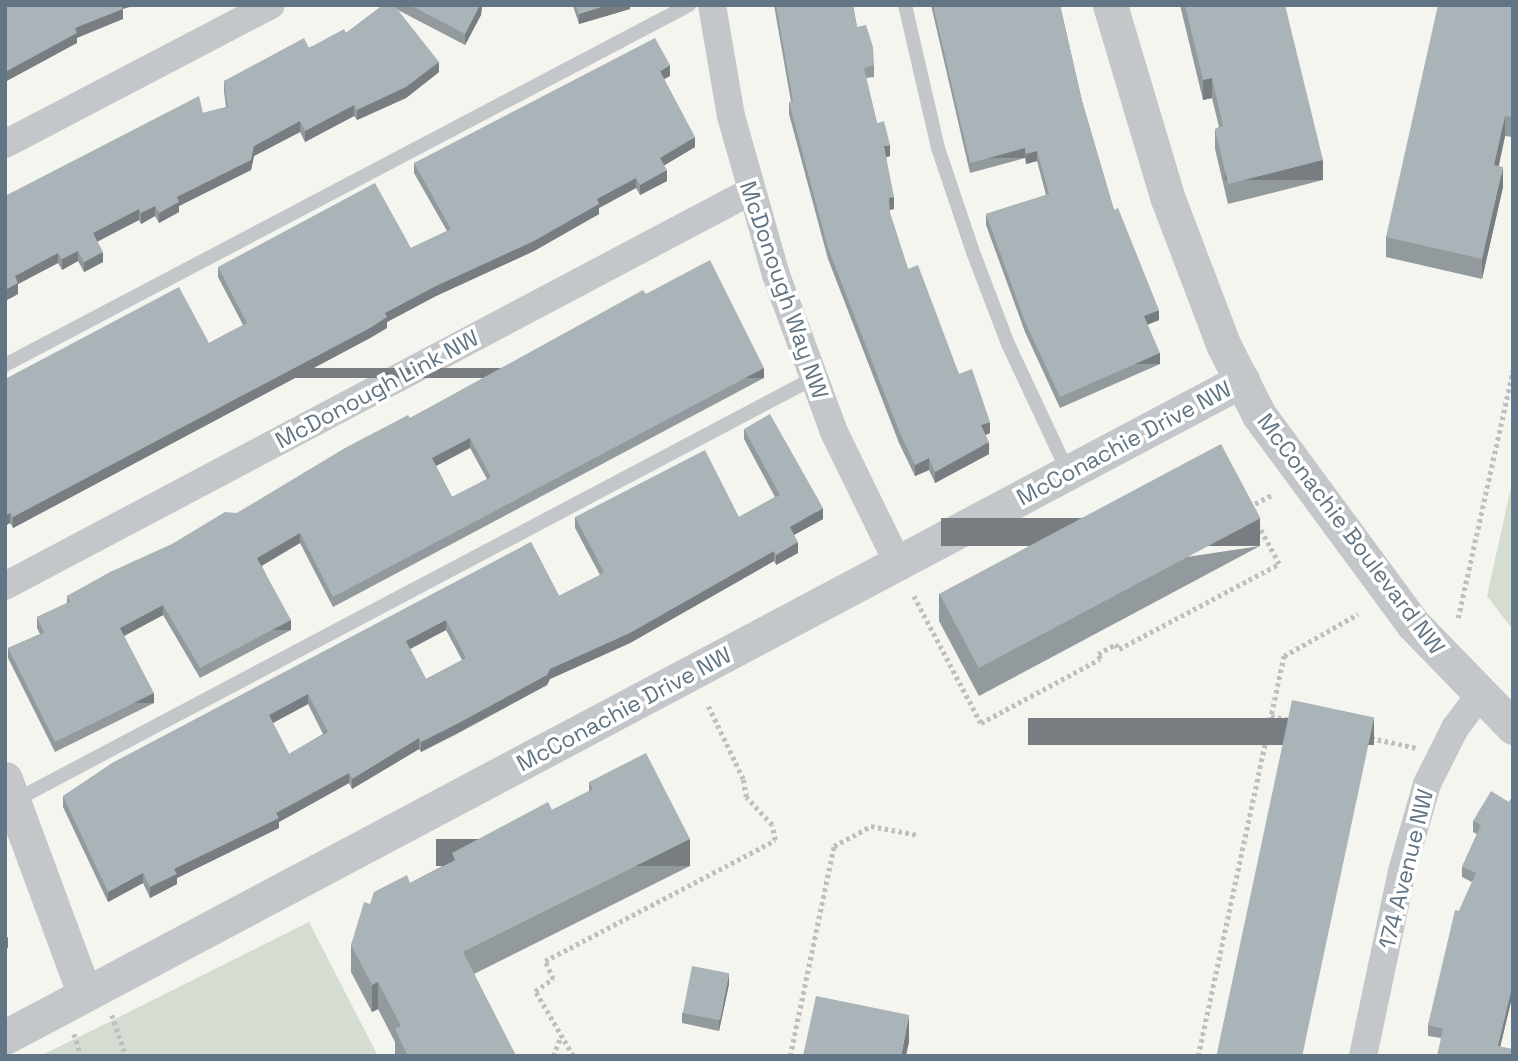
<!DOCTYPE html>
<style>
body{margin:0}
#map{position:relative;width:1518px;height:1061px;overflow:hidden;background:#f5f5f0;font-family:"Space Grotesk",sans-serif}
div>[style]{position:absolute}
.green>*{inset:0;background:#d5dcd1}
.path>*{height:4.5px;margin-top:-2.25px;transform-origin:0;background:repeating-linear-gradient(90deg,#bdbfc1 0 3.5px,transparent 0 7px)}
.service>*{height:14px;margin:-7px;padding:0 7px;transform-origin:7px;border-radius:7px;background:#c3c7ca}
.minor>*{height:28px;margin:-14px;padding:0 14px;transform-origin:14px;border-radius:14px;background:#c3c7ca}
.tertiary>*{height:35px;margin:-17.5px;padding:0 17.5px;transform-origin:17.5px;border-radius:17.5px;background:#c3c7ca}
.wall>*{inset:0;background:#929a9e}
.shaded-wall>*{inset:0;background:#777d81;transform-origin:0 0}
.building>*{inset:0;background:#aab3b8;transform-origin:0 0}
span{translate:-50% -50%;white-space:nowrap;text-align:center;line-height:1.15;-webkit-text-stroke:7px #fff;paint-order:stroke}
.street-label{font-size:23px;color:#617584}
.frame{position:absolute;inset:0;border:7px solid #617584;pointer-events:none}
</style>
<div id="map">
<div class="green">
<i style="clip-path:polygon(1513px 478px,1513px 630px,1487px 596px)"></i>
<i style="clip-path:polygon(309px 922px,378px 1056px,40px 1056px,107px 1023px)"></i>
</div>
<div class="path">
<i style="left:1249px;top:507px;width:26px;rotate:-28deg"></i>
<i style="left:914px;top:596px;width:144px;rotate:62.2deg"></i>
<i style="left:981px;top:723px;width:135px;rotate:-28.3deg"></i>
<i style="left:1100px;top:659px;width:5px;rotate:-112deg"></i>
<i style="left:1098px;top:654px;width:21px;rotate:-29deg"></i>
<i style="left:1116px;top:644px;width:6px;rotate:59deg"></i>
<i style="left:1119px;top:649px;width:181px;rotate:-28deg"></i>
<i style="left:1279px;top:564px;width:42px;rotate:-118.4deg"></i>
<i style="left:1458px;top:618px;width:254px;rotate:-77.5deg"></i>
<i style="left:1271px;top:716px;width:24px;rotate:12deg"></i>
<i style="left:1371px;top:738px;width:47px;rotate:12.3deg"></i>
<i style="left:112px;top:1015px;width:43px;rotate:71.1deg"></i>
<i style="left:74px;top:1034px;width:23px;rotate:72deg"></i>
<i style="left:553px;top:1056px;width:22px;rotate:-68deg"></i>
<i style="left:573px;top:1056px;width:75px;rotate:-120.3deg"></i>
<i style="left:535px;top:991px;width:22px;rotate:-34deg"></i>
<i style="left:553px;top:979px;width:20px;rotate:-114deg"></i>
<i style="left:545px;top:961px;width:260px;rotate:-27.7deg"></i>
<i style="left:775px;top:840px;width:15px;rotate:-101deg"></i>
<i style="left:772px;top:825px;width:38px;rotate:-133deg"></i>
<i style="left:746px;top:797px;width:18px;rotate:-99deg"></i>
<i style="left:743px;top:779px;width:81px;rotate:-115.6deg"></i>
<i style="left:790px;top:1056px;width:215px;rotate:-78.2deg"></i>
<i style="left:834px;top:846px;width:42px;rotate:-28.4deg"></i>
<i style="left:871px;top:826px;width:48px;rotate:10.8deg"></i>
<i style="left:1198px;top:1056px;width:409px;rotate:-77.9deg"></i>
<i style="left:1284px;top:656px;width:85px;rotate:-29.6deg"></i>
</div>
<div class="service">
<i style="left:905px;top:5px;width:147px;rotate:77deg"></i>
<i style="left:938px;top:148px;width:110px;rotate:71.4deg"></i>
<i style="left:973px;top:252px;width:98px;rotate:69.2deg"></i>
<i style="left:1008px;top:344px;width:141px;rotate:64.9deg"></i>
<i style="left:5px;top:365px;width:773px;rotate:-27.76deg"></i>
<i style="left:12px;top:802px;width:905px;rotate:-27.87deg"></i>
</div>
<div class="minor">
<i style="left:712px;top:5px;width:113px;rotate:80.3deg"></i>
<i style="left:731px;top:116px;width:165px;rotate:74.2deg"></i>
<i style="left:776px;top:275px;width:167px;rotate:69.7deg"></i>
<i style="left:834px;top:432px;width:144px;rotate:64deg"></i>
<i style="left:5px;top:144px;width:300px;rotate:-27.6deg"></i>
<i style="left:5px;top:586px;width:842px;rotate:-27.9deg"></i>
<i style="left:1363px;top:1056px;width:189px;rotate:-78.1deg"></i>
<i style="left:1402px;top:871px;width:91px;rotate:-74deg"></i>
<i style="left:1427px;top:784px;width:63px;rotate:-63.4deg"></i>
<i style="left:1455px;top:728px;width:41px;rotate:-52.9deg"></i>
</div>
<div class="tertiary">
<i style="left:1110px;top:5px;width:202px;rotate:73.4deg"></i>
<i style="left:1168px;top:199px;width:155px;rotate:69.2deg"></i>
<i style="left:1223px;top:344px;width:80px;rotate:63.1deg"></i>
<i style="left:1259px;top:415px;width:260px;rotate:53.6deg"></i>
<i style="left:1413px;top:624px;width:144px;rotate:45.8deg"></i>
<i style="left:5px;top:779px;width:228px;rotate:69.7deg"></i>
<i style="left:5px;top:1037px;width:1401px;rotate:-27.97deg"></i>
</div>
<div class="wall">
<i style="clip-path:polygon(383px 5px,482px 5px,481px 15px,465px 45px,396px 9px,439px 72px,406px 98px,357px 120px,354px 116px,305px 142px,300px 132px,254px 156px,251px 170px,179px 206px,179px 212px,159px 223px,155px 216px,141px 224px,139px 220px,97px 241px,103px 262px,84px 272px,78px 261px,62px 270px,58px 263px,18px 284px,18px 294px,5px 301px,5px 196px,203px 113px,226px 107px,224px 91px,224px 81px,346px 33px)"></i>
<i style="clip-path:polygon(569px 5px,630px 5px,630px 9px,579px 24px,573px 6px,569px 7px)"></i>
<i style="clip-path:polygon(774px 5px,853px 5px,857px 27px,874px 65px,874px 77px,866px 78px,877px 123px,890px 156px,886px 157px,894px 209px,890px 210px,890px 213px,908px 269px,959px 374px,990px 433px,985px 435px,989px 454px,935px 483px,929px 470px,915px 476px,899px 443px,828px 259px,789px 114px,789px 102px,791px 102px)"></i>
<i style="clip-path:polygon(931px 5px,1060px 5px,1082px 101px,1114px 210px,1159px 320px,1147px 325px,1160px 364px,1060px 408px,1025px 332px,986px 225px,986px 214px,1046px 195px,1037px 161px,1026px 164px,1025px 158px,970px 173px)"></i>
<i style="clip-path:polygon(1180px 5px,1285px 5px,1323px 180px,1228px 204px,1215px 149px,1215px 129px,1219px 127px,1212px 98px,1203px 100px)"></i>
<i style="clip-path:polygon(1513px 5px,1513px 137px,1505px 136px,1499px 166px,1503px 187px,1482px 279px,1386px 257px,1386px 237px)"></i>
<i style="clip-path:polygon(670px 76px,664px 79px,695px 147px,664px 165px,667px 181px,640px 195px,636px 188px,599px 208px,599px 214px,534px 251px,436px 296px,387px 322px,387px 328px,370px 338px,13px 528px,10px 523px,5px 526px,5px 379px,209px 343px,243px 325px,218px 277px,218px 267px,411px 248px,447px 231px,414px 173px,414px 163px)"></i>
<i style="clip-path:polygon(evenodd,646px 294px,764px 378px,333px 607px,300px 543px,262px 566px,291px 630px,200px 678px,163px 615px,124px 636px,154px 703px,55px 752px,8px 658px,8px 648px,40px 634px,37px 628px,37px 617px,67px 603px,67px 596px,237px 513px,410px 418px,646px 294px,470px 448px,487px 479px,452px 497px,436px 466px,470px 448px)"></i>
<i style="clip-path:polygon(evenodd,744px 429px,823px 519px,794px 535px,798px 553px,776px 565px,774px 561px,630px 643px,550px 679px,547px 685px,457px 734px,421px 752px,419px 749px,352px 789px,349px 783px,279px 822px,279px 828px,177px 878px,177px 884px,150px 898px,143px 883px,108px 902px,63px 807px,63px 796px,531px 542px,559px 596px,600px 575px,575px 528px,575px 517px,739px 517px,775px 497px,744px 439px,744px 429px,446px 630px,462px 660px,426px 679px,410px 649px,446px 630px,744px 429px,308px 704px,323px 734px,289px 754px,273px 723px,308px 704px)"></i>
<i style="clip-path:polygon(1260px 546px,979px 696px,939px 621px,939px 594px)"></i>
<i style="clip-path:polygon(589px 782px,690px 866px,474px 974px,516px 1056px,395px 1056px,395px 1042px,378px 1009px,372px 1012px,351px 972px,351px 945px,370px 904px,452px 861px,452px 853px,552px 810px,589px 791px)"></i>
<i style="clip-path:polygon(1513px 796px,1513px 993px,1500px 1047px,1428px 1036px,1428px 1025px,1459px 911px,1472px 882px,1462px 877px,1462px 867px,1477px 834px,1473px 832px,1473px 821px,1509px 802px)"></i>
<i style="clip-path:polygon(729px 984px,719px 1031px,682px 1023px,682px 1013px)"></i>
</div>
<div class="shaded-wall">
<i style="clip-path:polygon(120px 5px,136px 5px,123px 9px,123px 19px,77px 38px,77px 43px,5px 82px,5px 72px,75px 28px)"></i>
<i style="clip-path:polygon(480px 5px,482px 5px,481px 15px,465px 45px,465px 34px)"></i>
<i style="clip-path:polygon(608px 5px,630px 5px,630px 9px,579px 24px,579px 14px)"></i>
<i style="clip-path:polygon(439px 62px,439px 72px,406px 98px,357px 120px,357px 110px)"></i>
<i style="clip-path:polygon(670px 65px,670px 76px,660px 81px,660px 71px)"></i>
<i style="clip-path:polygon(1212px 78px,1212px 98px,1203px 100px,1203px 80px)"></i>
<i style="clip-path:polygon(354px 105px,354px 116px,305px 142px,305px 131px)"></i>
<i style="clip-path:polygon(1505px 116px,1505px 136px,1494px 185px,1494px 165px)"></i>
<i style="clip-path:polygon(300px 121px,300px 132px,254px 156px,251px 170px,179px 206px,179px 212px,159px 223px,159px 213px,177px 197px,254px 146px)"></i>
<i style="clip-path:polygon(695px 137px,695px 147px,660px 168px,660px 158px)"></i>
<i style="clip-path:polygon(890px 145px,890px 156px,884px 158px,884px 146px)"></i>
<i style="left:1025px;top:148px;width:10px;height:57px;rotate:90deg"></i>
<i style="clip-path:polygon(1037px 151px,1037px 161px,1026px 164px,1026px 154px)"></i>
<i style="left:1323px;top:160px;width:20px;height:98px;rotate:90deg"></i>
<i style="clip-path:polygon(1503px 167px,1503px 187px,1482px 279px,1482px 259px)"></i>
<i style="clip-path:polygon(667px 170px,667px 181px,640px 195px,640px 185px)"></i>
<i style="clip-path:polygon(636px 178px,636px 188px,599px 208px,599px 214px,534px 251px,436px 296px,387px 322px,387px 328px,370px 338px,13px 528px,13px 517px,385px 313px)"></i>
<i style="clip-path:polygon(894px 197px,894px 209px,889px 210px,889px 198px)"></i>
<i style="clip-path:polygon(155px 206px,155px 216px,141px 224px,141px 213px)"></i>
<i style="clip-path:polygon(139px 209px,139px 220px,93px 244px,93px 233px)"></i>
<i style="clip-path:polygon(78px 251px,78px 261px,62px 270px,62px 259px)"></i>
<i style="clip-path:polygon(103px 252px,103px 262px,84px 272px,84px 262px)"></i>
<i style="clip-path:polygon(58px 253px,58px 263px,18px 284px,18px 294px,5px 301px,5px 290px,15px 276px)"></i>
<i style="clip-path:polygon(1159px 310px,1159px 320px,1144px 326px,1144px 316px)"></i>
<i style="left:1160px;top:353px;width:11px;height:109px;rotate:90deg"></i>
<i style="left:764px;top:368px;width:10px;height:488px;rotate:90deg"></i>
<i style="clip-path:polygon(990px 422px,990px 433px,981px 437px,981px 425px)"></i>
<i style="clip-path:polygon(470px 438px,470px 448px,432px 468px,432px 458px)"></i>
<i style="clip-path:polygon(989px 442px,989px 454px,935px 483px,935px 472px)"></i>
<i style="clip-path:polygon(929px 458px,929px 470px,915px 476px,915px 465px)"></i>
<i style="clip-path:polygon(823px 508px,823px 519px,790px 537px,790px 527px)"></i>
<i style="clip-path:polygon(10px 513px,10px 523px,5px 526px,5px 516px)"></i>
<i style="left:1260px;top:518px;width:28px;height:319px;rotate:90deg"></i>
<i style="clip-path:polygon(300px 533px,300px 543px,257px 568px,257px 558px)"></i>
<i style="clip-path:polygon(798px 542px,798px 553px,776px 565px,776px 555px)"></i>
<i style="clip-path:polygon(774px 551px,774px 561px,630px 643px,550px 679px,547px 685px,421px 752px,421px 742px,550px 669px)"></i>
<i style="clip-path:polygon(163px 605px,163px 615px,120px 638px,120px 628px)"></i>
<i style="left:291px;top:620px;width:10px;height:103px;rotate:90deg"></i>
<i style="clip-path:polygon(446px 620px,446px 630px,406px 651px,406px 641px)"></i>
<i style="left:154px;top:693px;width:10px;height:110px;rotate:90deg"></i>
<i style="clip-path:polygon(308px 694px,308px 704px,269px 725px,269px 715px)"></i>
<i style="left:1374px;top:718px;width:27px;height:346px;rotate:90deg"></i>
<i style="clip-path:polygon(419px 738px,419px 749px,352px 789px,352px 779px)"></i>
<i style="clip-path:polygon(349px 773px,349px 783px,279px 822px,279px 828px,177px 878px,177px 884px,150px 898px,150px 887px,174px 869px)"></i>
<i style="left:690px;top:839px;width:27px;height:254px;rotate:90deg"></i>
<i style="clip-path:polygon(143px 873px,143px 883px,108px 902px,108px 892px)"></i>
<i style="clip-path:polygon(8px 937px,8px 948px,5px 949px,5px 939px)"></i>
<i style="clip-path:polygon(729px 973px,729px 984px,719px 1031px,719px 1020px)"></i>
<i style="clip-path:polygon(378px 982px,378px 1009px,372px 1012px,372px 985px)"></i>
<i style="clip-path:polygon(1513px 983px,1513px 993px,1498px 1056px,1498px 1046px)"></i>
<i style="clip-path:polygon(909px 1015px,909px 1042px,906px 1056px,901px 1056px)"></i>
</div>
<div class="building">
<i style="clip-path:polygon(5px 5px,122px 5px,123px 9px,75px 28px,77px 33px,5px 72px)"></i>
<i style="clip-path:polygon(383px 5px,394px 5px,439px 62px,406px 87px,357px 110px,354px 105px,305px 131px,300px 121px,254px 146px,251px 160px,177px 197px,179px 202px,159px 213px,155px 206px,141px 213px,139px 209px,93px 233px,103px 252px,84px 262px,78px 251px,62px 259px,58px 253px,15px 276px,18px 283px,5px 290px,5px 196px,199px 96px,203px 113px,228px 107px,224px 81px,304px 38px,309px 48px,344px 29px,346px 33px)"></i>
<i style="clip-path:polygon(410px 5px,480px 5px,465px 34px)"></i>
<i style="clip-path:polygon(576px 5px,608px 5px,579px 14px)"></i>
<i style="clip-path:polygon(776px 5px,853px 5px,857px 27px,866px 25px,873px 47px,874px 65px,864px 68px,877px 123px,884px 121px,890px 145px,884px 146px,894px 197px,889px 198px,890px 213px,908px 269px,918px 265px,959px 374px,972px 369px,990px 422px,981px 425px,989px 442px,935px 472px,929px 458px,915px 465px,899px 431px,828px 248px,789px 102px,793px 101px)"></i>
<i style="clip-path:polygon(933px 5px,1060px 5px,1082px 101px,1114px 210px,1118px 208px,1159px 310px,1144px 316px,1160px 353px,1060px 397px,1025px 322px,986px 214px,1049px 194px,1037px 151px,1026px 154px,1025px 148px,970px 163px)"></i>
<i style="clip-path:polygon(1185px 5px,1285px 5px,1323px 160px,1228px 184px,1215px 129px,1223px 126px,1212px 78px,1203px 80px)"></i>
<i style="clip-path:polygon(1438px 5px,1513px 5px,1513px 117px,1505px 116px,1494px 165px,1503px 167px,1482px 259px,1386px 237px)"></i>
<i style="clip-path:polygon(655px 38px,670px 65px,660px 71px,695px 137px,660px 158px,667px 170px,640px 185px,636px 178px,597px 199px,599px 204px,534px 241px,436px 286px,385px 313px,387px 317px,370px 328px,13px 517px,10px 513px,5px 516px,5px 379px,179px 287px,209px 343px,247px 323px,218px 267px,375px 183px,411px 248px,451px 229px,414px 163px)"></i>
<i style="clip-path:polygon(evenodd,710px 260px,764px 368px,333px 597px,300px 533px,257px 558px,291px 620px,200px 668px,163px 605px,120px 628px,154px 693px,55px 742px,8px 648px,44px 633px,37px 617px,70px 602px,67px 596px,110px 572px,172px 544px,225px 512px,237px 513px,345px 448px,408px 415px,410px 418px,643px 290px,646px 294px,710px 260px,470px 438px,491px 477px,452px 497px,432px 458px,470px 438px)"></i>
<i style="clip-path:polygon(evenodd,770px 414px,823px 508px,790px 527px,798px 542px,776px 555px,774px 551px,630px 633px,550px 669px,547px 675px,457px 724px,421px 742px,419px 738px,352px 779px,349px 773px,276px 813px,279px 818px,174px 869px,177px 874px,150px 887px,143px 873px,108px 892px,63px 796px,112px 763px,531px 542px,559px 596px,600px 575px,604px 572px,575px 517px,705px 450px,739px 517px,780px 495px,744px 429px,770px 414px,446px 620px,466px 658px,426px 679px,406px 641px,446px 620px,770px 414px,308px 694px,328px 732px,289px 754px,269px 715px,308px 694px)"></i>
<i style="left:1221px;top:444px;width:84px;height:319px;rotate:62deg"></i>
<i style="left:1292px;top:700px;width:84px;height:364px;rotate:12deg"></i>
<i style="clip-path:polygon(646px 753px,690px 839px,463px 952px,516px 1056px,408px 1056px,395px 1029px,401px 1026px,378px 982px,372px 985px,351px 945px,364px 902px,370px 904px,374px 892px,407px 875px,410px 883px,455px 860px,452px 853px,548px 802px,552px 810px,593px 789px,589px 782px)"></i>
<i style="clip-path:polygon(1491px 791px,1509px 802px,1513px 796px,1513px 983px,1498px 1046px,1513px 1049px,1513px 1056px,1437px 1056px,1443px 1029px,1428px 1025px,1455px 910px,1459px 911px,1476px 873px,1462px 867px,1481px 825px,1473px 821px)"></i>
<i style="left:692px;top:966px;width:38px;height:48px;rotate:11deg"></i>
<i style="clip-path:polygon(816px 996px,909px 1015px,901px 1056px,803px 1056px)"></i>
</div>
<div class="street-label">
<span style="left:784px;top:290px;rotate:71deg">McDonough Way NW</span>
<span style="left:377px;top:389px;rotate:-28deg">McDonough Link NW</span>
<span style="left:1124px;top:443px;rotate:-28deg">McConachie Drive NW</span>
<span style="left:1351px;top:534px;rotate:53deg">McConachie Boulevard NW</span>
<span style="left:624px;top:709px;rotate:-28deg">McConachie Drive NW</span>
<span style="left:1406px;top:869px;rotate:-76deg">174 Avenue NW</span>
</div>
<div class="frame"></div>
</div>
